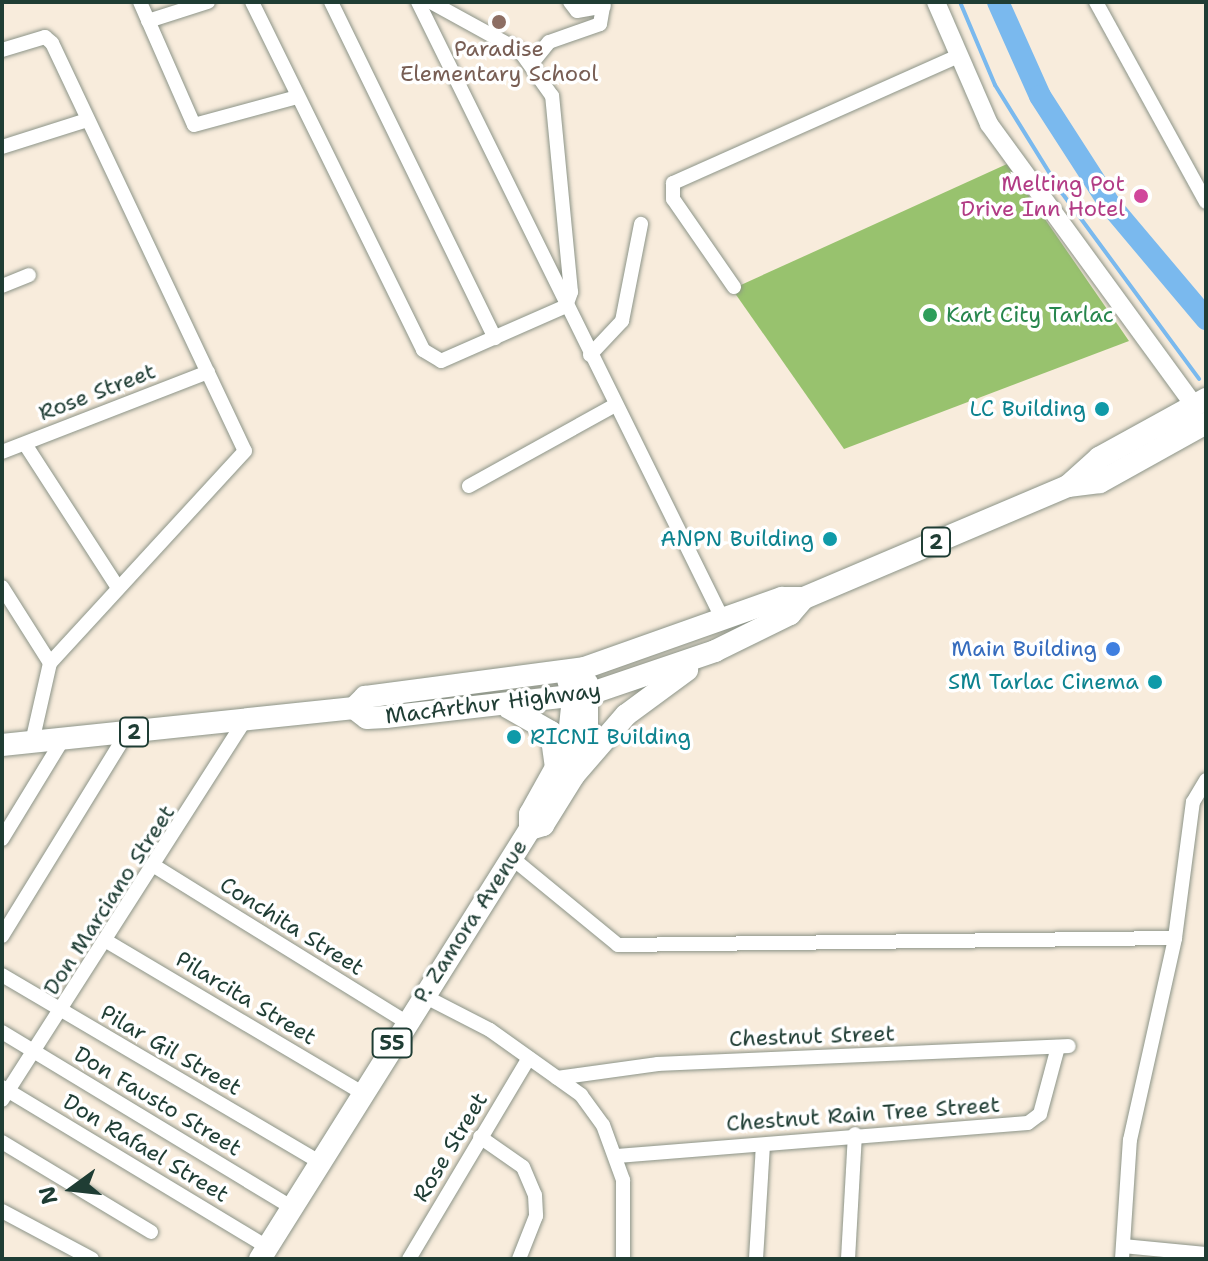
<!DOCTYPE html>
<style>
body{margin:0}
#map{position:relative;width:1208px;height:1261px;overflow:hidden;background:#f8ecdc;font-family:"Shantell Sans",sans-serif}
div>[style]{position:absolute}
.green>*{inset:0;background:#98c26e}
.stream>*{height:4px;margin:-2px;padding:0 2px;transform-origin:2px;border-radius:2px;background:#7ab9ee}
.river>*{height:22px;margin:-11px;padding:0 11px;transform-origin:11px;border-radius:11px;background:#7ab9ee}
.roads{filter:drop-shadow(0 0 2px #8c9488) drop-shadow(0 0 2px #8c9488)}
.minor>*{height:14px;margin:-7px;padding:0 7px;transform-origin:7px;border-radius:7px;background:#fff}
.tertiary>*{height:18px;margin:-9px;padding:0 9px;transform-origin:9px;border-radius:9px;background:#fff}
.trunk>*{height:22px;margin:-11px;padding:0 11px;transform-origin:11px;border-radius:11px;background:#fff}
.dots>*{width:22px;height:22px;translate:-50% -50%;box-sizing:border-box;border:4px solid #fff;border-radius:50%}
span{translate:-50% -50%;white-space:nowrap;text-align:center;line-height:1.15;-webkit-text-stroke:7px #fff;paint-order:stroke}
.shield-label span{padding:2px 6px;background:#fff;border:2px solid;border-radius:6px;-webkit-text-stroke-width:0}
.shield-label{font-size:20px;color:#1f3d34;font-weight:700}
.education-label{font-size:22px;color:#785e54}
.hotel-label{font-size:22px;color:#b23c85}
.right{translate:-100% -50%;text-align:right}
.leisure-label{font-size:22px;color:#27864d}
.left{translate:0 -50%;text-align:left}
.street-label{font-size:22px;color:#1f3d34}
.culture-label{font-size:22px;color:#0d838f}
.shop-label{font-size:22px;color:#366cbe}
.frame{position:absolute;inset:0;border:4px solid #1f3d34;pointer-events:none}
.north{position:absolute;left:32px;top:1149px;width:80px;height:80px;-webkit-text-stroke:6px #fff;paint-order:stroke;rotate:255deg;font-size:22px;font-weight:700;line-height:32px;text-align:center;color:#1f3d34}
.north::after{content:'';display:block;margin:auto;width:28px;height:36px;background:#1f3d34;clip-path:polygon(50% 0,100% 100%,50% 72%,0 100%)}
</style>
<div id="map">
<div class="green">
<i style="clip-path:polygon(1007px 164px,1129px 341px,844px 449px,732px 289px)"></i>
</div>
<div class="stream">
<i style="left:960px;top:2px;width:90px;rotate:67.1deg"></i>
<i style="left:995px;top:85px;width:127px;rotate:58.2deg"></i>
<i style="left:1062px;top:193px;width:231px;rotate:53.6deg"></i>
</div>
<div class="river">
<i style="left:998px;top:2px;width:103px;rotate:65.9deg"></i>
<i style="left:1040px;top:96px;width:131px;rotate:57.2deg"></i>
<i style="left:1111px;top:206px;width:148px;rotate:49.9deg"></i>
</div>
<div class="roads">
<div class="minor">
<i style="left:140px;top:2px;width:134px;rotate:66.3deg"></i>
<i style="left:194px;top:125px;width:107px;rotate:-15.2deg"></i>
<i style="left:252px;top:2px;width:388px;rotate:63.8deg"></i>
<i style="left:423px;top:350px;width:21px;rotate:31deg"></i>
<i style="left:441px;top:361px;width:137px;rotate:-23.7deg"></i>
<i style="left:566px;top:306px;width:15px;rotate:-70deg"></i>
<i style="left:571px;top:292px;width:197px;rotate:-95.5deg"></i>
<i style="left:552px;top:96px;width:55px;rotate:-125.4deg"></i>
<i style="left:520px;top:51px;width:102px;rotate:-151.2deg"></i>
<i style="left:331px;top:2px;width:374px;rotate:64deg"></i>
<i style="left:418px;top:2px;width:691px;rotate:63.73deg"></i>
<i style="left:570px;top:2px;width:11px;rotate:52deg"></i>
<i style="left:577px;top:11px;width:27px;rotate:-10deg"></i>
<i style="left:1096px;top:2px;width:228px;rotate:61.2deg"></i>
<i style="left:148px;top:21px;width:63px;rotate:-17.6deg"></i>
<i style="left:2px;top:50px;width:45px;rotate:-16.8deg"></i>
<i style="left:45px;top:37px;width:9px;rotate:41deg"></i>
<i style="left:52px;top:43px;width:451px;rotate:64.7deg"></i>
<i style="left:245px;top:451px;width:288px;rotate:132.6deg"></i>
<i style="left:532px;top:63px;width:27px;rotate:-51deg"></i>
<i style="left:549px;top:42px;width:54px;rotate:-19.4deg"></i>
<i style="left:600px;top:24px;width:22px;rotate:-80deg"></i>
<i style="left:2px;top:147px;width:89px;rotate:-17.6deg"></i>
<i style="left:2px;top:286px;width:29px;rotate:-22deg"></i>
<i style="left:734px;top:287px;width:107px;rotate:-124.7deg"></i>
<i style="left:673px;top:199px;width:16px;rotate:-90deg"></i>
<i style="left:673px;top:183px;width:312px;rotate:-24deg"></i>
<i style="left:590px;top:355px;width:47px;rotate:-46.7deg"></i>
<i style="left:622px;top:321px;width:99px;rotate:-78.9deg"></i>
<i style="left:25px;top:444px;width:171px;rotate:57.1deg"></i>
<i style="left:2px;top:452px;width:221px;rotate:-21.2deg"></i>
<i style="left:469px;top:486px;width:167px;rotate:-29deg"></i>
<i style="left:2px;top:587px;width:90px;rotate:57.7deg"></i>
<i style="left:50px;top:663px;width:81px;rotate:102.8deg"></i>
<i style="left:2px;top:839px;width:117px;rotate:-58.6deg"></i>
<i style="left:512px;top:858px;width:137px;rotate:39.4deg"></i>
<i style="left:618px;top:945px;width:557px;rotate:-0.72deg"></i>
<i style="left:1175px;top:938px;width:137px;rotate:-82.5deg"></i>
<i style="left:1193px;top:802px;width:26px;rotate:-59deg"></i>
<i style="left:156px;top:867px;width:294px;rotate:31.8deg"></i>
<i style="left:2px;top:936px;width:238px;rotate:-58.4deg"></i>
<i style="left:108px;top:942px;width:294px;rotate:30.7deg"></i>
<i style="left:2px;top:975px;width:368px;rotate:30.5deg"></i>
<i style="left:422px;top:995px;width:76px;rotate:27.2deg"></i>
<i style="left:490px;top:1030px;width:112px;rotate:35.5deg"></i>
<i style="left:581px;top:1095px;width:37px;rotate:54deg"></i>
<i style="left:603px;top:1125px;width:59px;rotate:70deg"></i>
<i style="left:623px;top:1180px;width:79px;rotate:90deg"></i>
<i style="left:2px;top:1032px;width:338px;rotate:31.2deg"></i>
<i style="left:557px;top:1078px;width:102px;rotate:-7.9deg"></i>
<i style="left:658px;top:1064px;width:411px;rotate:-2.5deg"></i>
<i style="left:2px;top:1087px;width:310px;rotate:31.1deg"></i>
<i style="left:2px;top:1100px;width:452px;rotate:-57.4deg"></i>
<i style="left:480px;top:1137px;width:52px;rotate:34.9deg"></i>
<i style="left:523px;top:1167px;width:30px;rotate:67deg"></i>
<i style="left:535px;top:1195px;width:21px;rotate:87deg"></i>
<i style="left:536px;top:1216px;width:46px;rotate:111.6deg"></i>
<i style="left:2px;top:1142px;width:174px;rotate:31.1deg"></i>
<i style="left:617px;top:1156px;width:412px;rotate:-4.6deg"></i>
<i style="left:1028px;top:1123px;width:15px;rotate:-37deg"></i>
<i style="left:1040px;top:1114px;width:69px;rotate:-75deg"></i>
<i style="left:2px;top:1211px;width:102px;rotate:28.1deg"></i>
<i style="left:1123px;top:1246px;width:83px;rotate:5.5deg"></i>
<i style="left:409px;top:1259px;width:234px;rotate:-59.2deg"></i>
<i style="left:756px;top:1259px;width:114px;rotate:-86.5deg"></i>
<i style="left:848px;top:1259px;width:125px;rotate:-86.8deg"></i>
<i style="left:1122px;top:1259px;width:119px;rotate:-86.2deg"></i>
<i style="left:1130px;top:1140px;width:207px;rotate:-77.4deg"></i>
</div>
<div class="tertiary">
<i style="left:936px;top:2px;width:133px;rotate:66.5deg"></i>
<i style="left:989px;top:124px;width:349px;rotate:53.9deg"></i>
</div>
<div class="trunk">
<i style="left:1068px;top:486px;width:42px;rotate:-42.1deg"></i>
<i style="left:1099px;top:458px;width:122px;rotate:-28.9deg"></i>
<i style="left:354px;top:708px;width:16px;rotate:38deg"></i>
<i style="left:367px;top:718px;width:19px;rotate:-3deg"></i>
<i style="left:386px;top:717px;width:204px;rotate:-6.5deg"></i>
<i style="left:589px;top:694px;width:133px;rotate:-18.8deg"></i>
<i style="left:715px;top:651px;width:84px;rotate:-26.3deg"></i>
<i style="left:790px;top:614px;width:21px;rotate:-49deg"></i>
<i style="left:509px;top:708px;width:48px;rotate:29.7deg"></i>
<i style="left:551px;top:732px;width:36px;rotate:82deg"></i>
<i style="left:2px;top:745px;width:354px;rotate:-6deg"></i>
<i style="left:354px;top:708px;width:16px;rotate:-45deg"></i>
<i style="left:365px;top:697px;width:221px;rotate:-7.5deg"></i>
<i style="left:584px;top:668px;width:210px;rotate:-19.5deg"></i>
<i style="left:782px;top:598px;width:22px"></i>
<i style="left:804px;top:598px;width:287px;rotate:-23deg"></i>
<i style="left:1068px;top:486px;width:32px;rotate:-7deg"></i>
<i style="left:1100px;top:482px;width:121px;rotate:-29.1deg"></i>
<i style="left:574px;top:775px;width:79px;rotate:-49.1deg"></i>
<i style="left:626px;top:715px;width:76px;rotate:-36.4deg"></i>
<i style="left:530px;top:829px;width:14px;rotate:-17deg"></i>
<i style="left:543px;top:825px;width:59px;rotate:-58.2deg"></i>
<i style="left:574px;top:775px;width:36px;rotate:-69deg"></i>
<i style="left:587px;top:741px;width:58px;rotate:-90deg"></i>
<i style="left:260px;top:1259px;width:508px;rotate:-57.88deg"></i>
<i style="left:530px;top:829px;width:15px;rotate:-90deg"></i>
<i style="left:530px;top:814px;width:78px;rotate:-60.8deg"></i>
<i style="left:568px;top:746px;width:48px;rotate:-84.1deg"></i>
<i style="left:573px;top:698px;width:27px;rotate:-105deg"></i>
</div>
</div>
<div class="dots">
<i style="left:499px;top:22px;background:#8d6e63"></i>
<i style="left:1141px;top:196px;background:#d1479c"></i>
<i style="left:930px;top:315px;background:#2e9e5b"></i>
<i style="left:1102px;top:409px;background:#0f9aa8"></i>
<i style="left:830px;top:539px;background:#0f9aa8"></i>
<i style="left:1113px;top:649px;background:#3f7fe0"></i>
<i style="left:1155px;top:682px;background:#0f9aa8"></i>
<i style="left:514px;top:737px;background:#0f9aa8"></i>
</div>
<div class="shield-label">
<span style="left:936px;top:542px">2</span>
<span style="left:134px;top:732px">2</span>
<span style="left:392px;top:1043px">55</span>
</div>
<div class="education-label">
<span style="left:499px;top:61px">Paradise<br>Elementary School</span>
</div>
<div class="hotel-label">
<span class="right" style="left:1125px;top:196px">Melting Pot<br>Drive Inn Hotel</span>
</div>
<div class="leisure-label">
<span class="left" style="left:946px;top:315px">Kart City Tarlac</span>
</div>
<div class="street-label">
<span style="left:97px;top:392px;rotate:-21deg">Rose Street</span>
<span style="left:493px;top:703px;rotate:-7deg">MacArthur Highway</span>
<span style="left:109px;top:900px;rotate:-57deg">Don Marciano Street</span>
<span style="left:470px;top:921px;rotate:-57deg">P. Zamora Avenue</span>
<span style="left:292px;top:926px;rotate:32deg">Conchita Street</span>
<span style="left:246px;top:998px;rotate:31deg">Pilarcita Street</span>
<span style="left:812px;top:1036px;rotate:-2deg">Chestnut Street</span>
<span style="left:171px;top:1050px;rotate:30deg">Pilar Gil Street</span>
<span style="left:158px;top:1101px;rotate:31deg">Don Fausto Street</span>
<span style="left:863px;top:1114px;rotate:-4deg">Chestnut Rain Tree Street</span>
<span style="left:450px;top:1147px;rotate:-59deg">Rose Street</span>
<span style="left:146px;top:1148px;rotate:31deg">Don Rafael Street</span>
</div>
<div class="culture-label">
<span class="right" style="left:1086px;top:409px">LC Building</span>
<span class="right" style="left:814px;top:539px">ANPN Building</span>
<span class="right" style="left:1139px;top:682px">SM Tarlac Cinema</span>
<span class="left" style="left:530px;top:737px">RICNI Building</span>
</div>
<div class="shop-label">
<span class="right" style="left:1097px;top:649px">Main Building</span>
</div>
<div class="frame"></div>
<div class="north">N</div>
</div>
